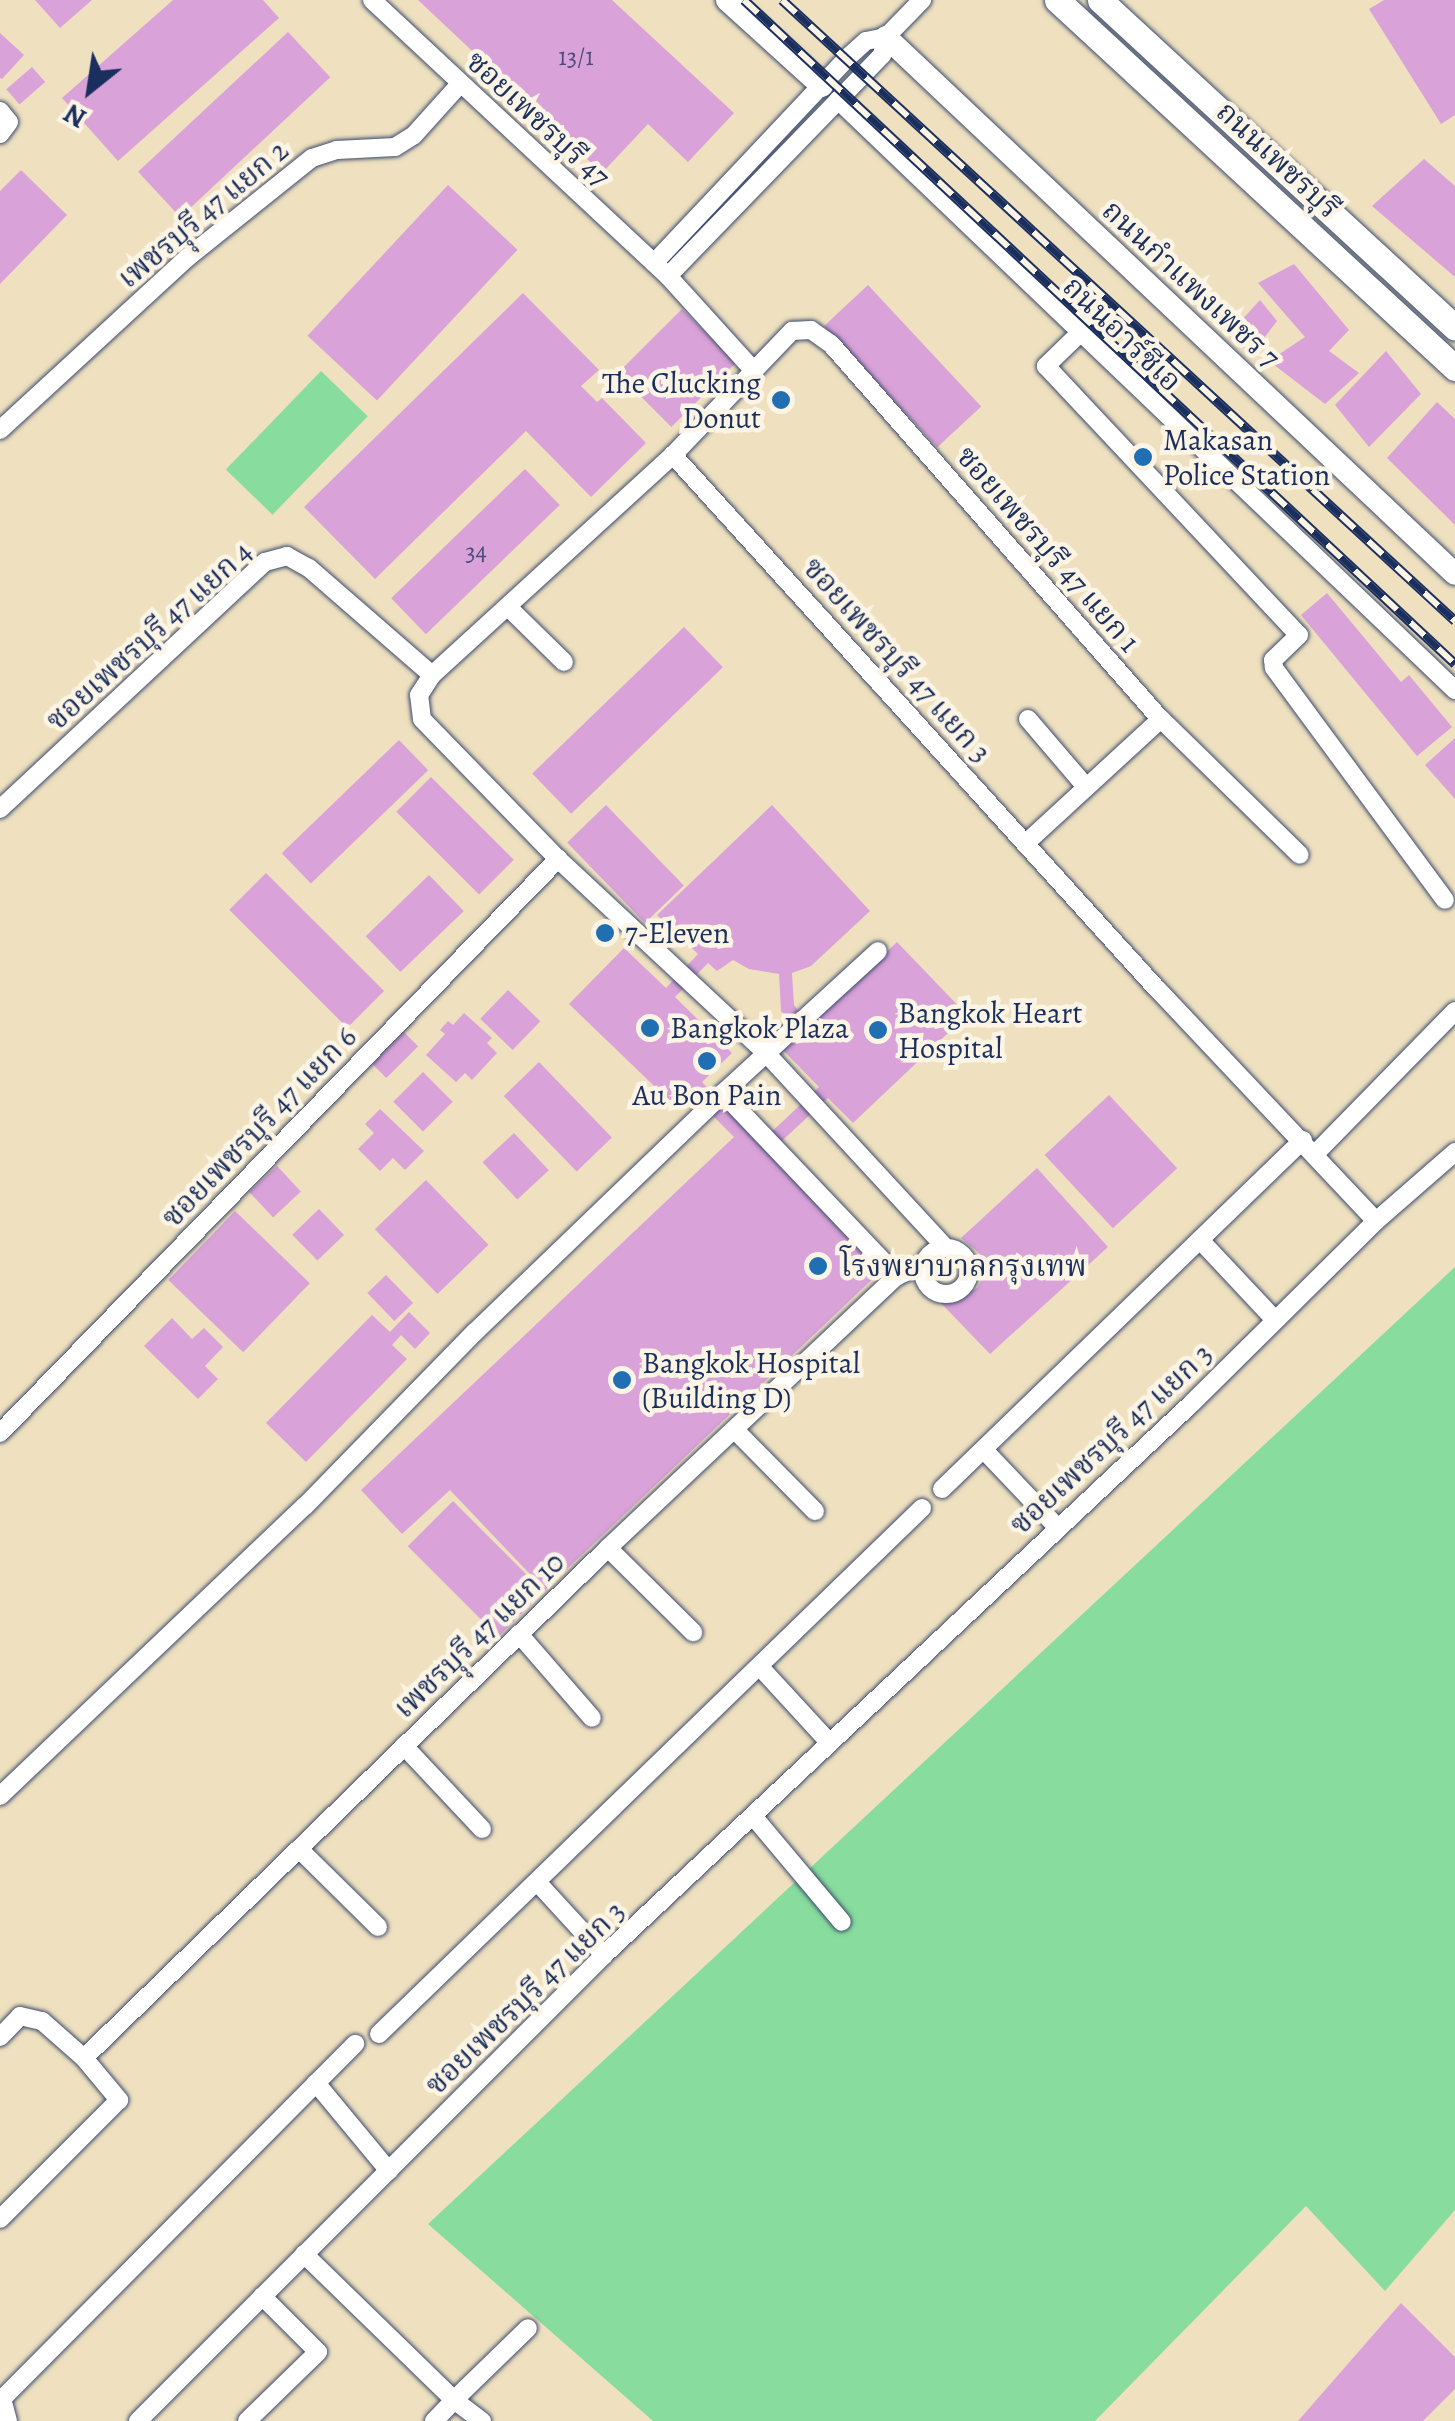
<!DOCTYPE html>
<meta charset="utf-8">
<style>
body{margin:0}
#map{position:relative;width:1455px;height:2421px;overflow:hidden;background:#efe1c0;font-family:Alegreya,"Noto Serif Thai",serif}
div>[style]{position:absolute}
.green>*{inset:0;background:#88dc9e;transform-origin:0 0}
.building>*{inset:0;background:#d9a2d8;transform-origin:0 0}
.roads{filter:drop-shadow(0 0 2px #3b4a6d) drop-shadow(0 0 2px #3b4a6d)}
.street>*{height:18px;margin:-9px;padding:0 9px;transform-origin:9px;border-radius:9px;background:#fff}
.street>.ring{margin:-9px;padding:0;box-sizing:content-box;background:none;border:18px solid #fff;border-radius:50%}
.secondary>*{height:22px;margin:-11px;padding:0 11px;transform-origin:11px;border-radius:11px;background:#fff}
.primary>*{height:25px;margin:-12.5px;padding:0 12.5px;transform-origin:12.5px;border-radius:12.5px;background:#fff}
.rail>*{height:10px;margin-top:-5px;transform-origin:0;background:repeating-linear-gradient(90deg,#fcf5e5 0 19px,#1b2f5e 0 38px);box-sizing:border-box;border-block:2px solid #1b2f5e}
.dots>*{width:28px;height:28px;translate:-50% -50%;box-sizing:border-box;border:5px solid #fcf5e5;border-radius:50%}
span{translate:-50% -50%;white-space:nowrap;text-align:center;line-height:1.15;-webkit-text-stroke:9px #fcf5e5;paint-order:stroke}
.number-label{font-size:25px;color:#4a4c7c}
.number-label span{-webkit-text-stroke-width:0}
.street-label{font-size:30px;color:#1b2f5e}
.poi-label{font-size:30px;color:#1b2f5e}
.right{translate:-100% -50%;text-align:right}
.left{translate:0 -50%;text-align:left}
.north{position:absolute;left:40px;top:40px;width:100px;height:100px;-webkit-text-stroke:8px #fcf5e5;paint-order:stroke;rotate:210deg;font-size:28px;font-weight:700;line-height:40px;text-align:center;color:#1b2f5e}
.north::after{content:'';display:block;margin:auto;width:35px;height:45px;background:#1b2f5e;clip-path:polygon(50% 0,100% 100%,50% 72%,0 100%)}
</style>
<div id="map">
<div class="green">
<i style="left:321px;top:371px;width:65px;height:137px;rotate:44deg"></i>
<i style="clip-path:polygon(1455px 1267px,1455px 2210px,1385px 2291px,1306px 2206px,1095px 2421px,653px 2421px,428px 2224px)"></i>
</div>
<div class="building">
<i style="clip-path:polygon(35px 0,92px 0,60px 28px)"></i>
<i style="clip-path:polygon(173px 0,263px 0,279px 18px,118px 161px,62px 98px)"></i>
<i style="clip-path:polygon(418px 0,612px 0,734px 113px,688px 162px,648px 124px,602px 173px)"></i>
<i style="clip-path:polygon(1384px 0,1455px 0,1455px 115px,1441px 124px,1369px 9px)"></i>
<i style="left:288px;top:32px;width:62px;height:205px;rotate:47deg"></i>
<i style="clip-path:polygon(0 33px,24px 55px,2px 79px,0 78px)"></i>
<i style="left:32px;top:67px;width:20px;height:34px;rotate:49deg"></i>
<i style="clip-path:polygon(1424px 159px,1455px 186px,1455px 277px,1372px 206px)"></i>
<i style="clip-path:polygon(21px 170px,67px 215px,0 284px,0 191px)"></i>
<i style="left:448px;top:185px;width:95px;height:206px;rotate:43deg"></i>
<i style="clip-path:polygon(1294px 264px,1349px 330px,1329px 351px,1359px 373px,1325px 404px,1269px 361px,1305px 337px,1258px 283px)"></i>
<i style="left:868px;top:285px;width:166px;height:60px;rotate:47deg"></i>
<i style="clip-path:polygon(523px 293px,599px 370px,581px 386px,597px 402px,602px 398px,646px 443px,591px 497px,526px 431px,375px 579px,304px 507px)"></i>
<i style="clip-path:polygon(1260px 300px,1277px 321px,1252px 354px,1228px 335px)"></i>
<i style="left:682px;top:309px;width:76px;height:91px;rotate:45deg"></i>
<i style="clip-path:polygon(1386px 351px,1421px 394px,1369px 447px,1335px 405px)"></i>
<i style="clip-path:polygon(1437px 402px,1455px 419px,1455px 525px,1387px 458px)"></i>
<i style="left:525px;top:469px;width:50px;height:186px;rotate:46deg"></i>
<i style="clip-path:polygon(1327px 593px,1401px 682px,1409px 675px,1452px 727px,1417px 756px,1301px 615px)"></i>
<i style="left:684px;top:627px;width:56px;height:211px;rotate:46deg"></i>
<i style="clip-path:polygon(1455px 738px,1455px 799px,1425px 765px)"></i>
<i style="left:399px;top:740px;width:42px;height:163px;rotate:46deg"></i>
<i style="left:431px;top:777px;width:117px;height:49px;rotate:45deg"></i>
<i style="left:606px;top:805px;width:112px;height:54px;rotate:46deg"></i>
<i style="clip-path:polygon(evenodd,772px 805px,870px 911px,811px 966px,792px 973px,794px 1005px,810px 1025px,897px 942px,967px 1015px,853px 1123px,828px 1098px,770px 1152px,883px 1269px,545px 1590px,450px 1490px,402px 1534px,361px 1490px,734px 1137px,691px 1094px,677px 1108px,569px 1004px,624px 948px,666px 988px,698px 954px,657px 915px,772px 805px,733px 960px,749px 969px,779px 974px,781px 1011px,800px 1034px,783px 1050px,819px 1087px,761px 1142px,702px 1082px,732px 1053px,675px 997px,708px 963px,717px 971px,733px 960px)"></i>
<i style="left:266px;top:873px;width:167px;height:52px;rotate:45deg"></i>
<i style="left:429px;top:875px;width:50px;height:88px;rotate:46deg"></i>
<i style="left:508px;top:990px;width:45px;height:40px;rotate:44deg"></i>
<i style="clip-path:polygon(464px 1013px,492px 1038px,487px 1043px,497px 1053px,472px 1080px,465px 1073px,456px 1082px,426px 1055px,445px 1034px,440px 1030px,448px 1021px,453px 1025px)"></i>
<i style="left:404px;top:1032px;width:20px;height:45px;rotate:45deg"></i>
<i style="left:539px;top:1062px;width:105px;height:49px;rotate:46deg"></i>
<i style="left:423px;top:1072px;width:42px;height:42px;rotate:45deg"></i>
<i style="left:1109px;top:1095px;width:100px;height:88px;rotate:47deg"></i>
<i style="clip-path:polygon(380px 1109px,424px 1151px,405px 1170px,393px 1158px,380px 1171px,358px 1149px,374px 1133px,365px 1124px)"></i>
<i style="left:514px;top:1133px;width:51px;height:43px;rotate:47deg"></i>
<i style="left:277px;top:1166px;width:35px;height:38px;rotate:47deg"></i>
<i style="clip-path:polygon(1037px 1168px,1108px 1247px,990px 1354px,937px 1299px,956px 1299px,977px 1288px,983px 1278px,980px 1254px,961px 1238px)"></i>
<i style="left:426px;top:1180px;width:90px;height:71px;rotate:46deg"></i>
<i style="left:319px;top:1209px;width:36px;height:37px;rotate:46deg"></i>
<i style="left:235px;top:1211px;width:104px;height:96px;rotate:44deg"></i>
<i style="left:386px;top:1275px;width:39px;height:26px;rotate:46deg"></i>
<i style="clip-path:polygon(409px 1312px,430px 1333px,415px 1349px,401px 1335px,392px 1345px,407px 1359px,306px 1462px,266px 1423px,372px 1315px,390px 1332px)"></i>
<i style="clip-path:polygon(172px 1318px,192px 1339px,204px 1328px,223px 1347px,205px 1366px,218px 1379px,198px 1399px,144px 1346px)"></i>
<i style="left:453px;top:1501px;width:128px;height:64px;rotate:45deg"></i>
<i style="clip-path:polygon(1401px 2303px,1455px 2357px,1455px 2389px,1423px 2421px,1298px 2421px)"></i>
</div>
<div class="roads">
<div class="street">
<i style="left:372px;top:0;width:405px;rotate:43deg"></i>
<i style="left:668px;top:276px;width:128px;rotate:47.8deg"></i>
<i style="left:838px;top:100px;width:854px;rotate:43.72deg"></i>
<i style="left:0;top:111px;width:14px;rotate:51deg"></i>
<i style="left:9px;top:122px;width:15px;rotate:127deg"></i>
<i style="left:654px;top:263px;width:280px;rotate:-46.7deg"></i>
<i style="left:846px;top:59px;width:27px;rotate:-42deg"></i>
<i style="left:866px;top:41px;width:20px;rotate:-11deg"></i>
<i style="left:668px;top:276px;width:308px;rotate:-45.9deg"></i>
<i style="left:882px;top:55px;width:18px;rotate:-77deg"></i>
<i style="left:886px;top:37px;width:52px;rotate:-45.8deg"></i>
<i style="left:1081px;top:332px;width:49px;rotate:135.8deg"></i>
<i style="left:1046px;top:366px;width:369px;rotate:46.8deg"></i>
<i style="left:1299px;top:635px;width:36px;rotate:136deg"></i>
<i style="left:1273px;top:660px;width:8px;rotate:83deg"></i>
<i style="left:1274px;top:668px;width:288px;rotate:53.6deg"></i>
<i style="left:0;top:430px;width:254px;rotate:-42.6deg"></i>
<i style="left:187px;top:258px;width:160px;rotate:-38.7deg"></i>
<i style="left:312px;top:158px;width:26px;rotate:-18deg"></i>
<i style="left:337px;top:150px;width:58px;rotate:-3deg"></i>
<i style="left:395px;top:147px;width:22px;rotate:-32deg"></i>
<i style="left:414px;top:135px;width:69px;rotate:-48deg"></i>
<i style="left:509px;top:608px;width:77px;rotate:44.5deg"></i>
<i style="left:1028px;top:719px;width:89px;rotate:49.5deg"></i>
<i style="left:0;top:809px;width:362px;rotate:-43deg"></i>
<i style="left:265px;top:562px;width:23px;rotate:-15deg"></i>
<i style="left:287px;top:556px;width:25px;rotate:29deg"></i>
<i style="left:309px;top:568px;width:163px;rotate:41deg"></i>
<i style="left:1026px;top:843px;width:183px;rotate:-42.6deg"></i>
<i style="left:723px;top:1093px;width:253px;rotate:46.4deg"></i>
<i style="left:1315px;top:1154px;width:200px;rotate:-45.6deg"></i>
<i style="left:1376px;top:1221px;width:105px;rotate:-41.1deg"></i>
<i style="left:1200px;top:1240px;width:110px;rotate:46.8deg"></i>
<i class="ring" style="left:923px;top:1248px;width:28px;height:28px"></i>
<i style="left:946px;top:1248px;width:267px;rotate:-132.7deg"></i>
<i style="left:765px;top:1052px;width:283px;rotate:-137deg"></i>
<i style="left:558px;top:859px;width:195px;rotate:-134.2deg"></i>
<i style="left:422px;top:719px;width:24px;rotate:-97deg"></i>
<i style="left:419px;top:695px;width:24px;rotate:-57deg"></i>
<i style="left:432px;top:675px;width:326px;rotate:-42.4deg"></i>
<i style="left:673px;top:455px;width:172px;rotate:-46.2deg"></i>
<i style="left:792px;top:331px;width:19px;rotate:-3deg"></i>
<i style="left:811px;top:330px;width:24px;rotate:35deg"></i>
<i style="left:831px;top:344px;width:500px;rotate:48.7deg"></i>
<i style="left:1161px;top:719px;width:194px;rotate:44.4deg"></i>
<i style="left:735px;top:1430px;width:114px;rotate:45.4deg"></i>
<i style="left:0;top:1433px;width:801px;rotate:-45.81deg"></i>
<i style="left:984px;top:1450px;width:106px;rotate:46.5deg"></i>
<i style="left:942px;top:1489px;width:502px;rotate:-44.03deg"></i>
<i style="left:608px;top:1548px;width:120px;rotate:44.7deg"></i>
<i style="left:519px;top:1634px;width:111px;rotate:49deg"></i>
<i style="left:760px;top:1667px;width:102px;rotate:47.4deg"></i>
<i style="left:404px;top:1746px;width:114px;rotate:46.8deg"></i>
<i style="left:0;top:1796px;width:421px;rotate:-43.6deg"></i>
<i style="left:305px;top:1506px;width:243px;rotate:-45.7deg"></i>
<i style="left:475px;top:1332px;width:344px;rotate:-43.9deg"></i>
<i style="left:723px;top:1093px;width:210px;rotate:-42.5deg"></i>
<i style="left:753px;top:1816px;width:138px;rotate:50deg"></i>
<i style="left:299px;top:1849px;width:111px;rotate:44.6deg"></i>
<i style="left:538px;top:1883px;width:98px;rotate:47.5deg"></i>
<i style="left:379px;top:2034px;width:756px;rotate:-44.09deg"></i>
<i style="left:0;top:2037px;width:29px;rotate:-46deg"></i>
<i style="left:20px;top:2016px;width:23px;rotate:13deg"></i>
<i style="left:42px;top:2021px;width:56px;rotate:41.4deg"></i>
<i style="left:84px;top:2058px;width:55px;rotate:50.2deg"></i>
<i style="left:119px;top:2100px;width:168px;rotate:135deg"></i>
<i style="left:84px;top:2058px;width:731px;rotate:-44.22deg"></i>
<i style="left:608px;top:1548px;width:397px;rotate:-43.3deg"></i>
<i style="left:897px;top:1276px;width:28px;rotate:-23deg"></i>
<i style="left:316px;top:2083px;width:114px;rotate:50.3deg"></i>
<i style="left:304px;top:2254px;width:209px;rotate:44.2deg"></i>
<i style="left:454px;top:2400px;width:103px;rotate:-44.2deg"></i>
<i style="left:8px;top:2421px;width:23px;rotate:-105deg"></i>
<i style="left:2px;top:2399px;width:501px;rotate:-45.16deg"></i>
<i style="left:138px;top:2421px;width:659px;rotate:-45deg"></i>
<i style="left:604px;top:1955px;width:807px;rotate:-43.19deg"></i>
<i style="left:1192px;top:1403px;width:259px;rotate:-44.7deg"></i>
<i style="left:1376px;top:1221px;width:319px;rotate:-133.3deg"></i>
<i style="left:1157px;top:989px;width:721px;rotate:-132.19deg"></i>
<i style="left:247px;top:2421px;width:99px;rotate:-44.2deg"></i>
<i style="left:318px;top:2352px;width:79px;rotate:-135deg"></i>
<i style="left:434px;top:2421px;width:29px;rotate:-46deg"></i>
<i style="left:454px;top:2400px;width:35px;rotate:37deg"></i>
</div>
<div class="secondary">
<i style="left:727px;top:0;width:128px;rotate:42.2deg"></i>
<i style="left:886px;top:37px;width:782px;rotate:43.34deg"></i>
</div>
<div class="primary">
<i style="left:1057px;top:0;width:542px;rotate:42.76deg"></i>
<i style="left:1100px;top:0;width:483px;rotate:42.7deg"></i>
</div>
</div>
<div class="rail">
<i style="left:744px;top:0;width:973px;rotate:43.04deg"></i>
<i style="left:782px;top:0;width:916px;rotate:42.7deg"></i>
</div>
<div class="dots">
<i style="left:781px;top:400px;background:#1f6fb2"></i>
<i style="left:1143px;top:457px;background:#1f6fb2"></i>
<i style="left:605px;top:933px;background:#1f6fb2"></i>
<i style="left:650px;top:1028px;background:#1f6fb2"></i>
<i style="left:878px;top:1030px;background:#1f6fb2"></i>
<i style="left:707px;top:1061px;background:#1f6fb2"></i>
<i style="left:818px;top:1266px;background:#1f6fb2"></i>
<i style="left:622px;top:1380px;background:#1f6fb2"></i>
</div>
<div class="number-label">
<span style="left:576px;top:57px">13/1</span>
<span style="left:476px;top:552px">34</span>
</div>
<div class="street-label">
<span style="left:538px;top:119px;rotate:43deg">ซอยเพชรบุรี 47</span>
<span style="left:1278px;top:160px;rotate:43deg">ถนนเพชรบุรี</span>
<span style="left:203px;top:214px;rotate:-40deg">เพชรบุุรี 47 แยก 2</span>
<span style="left:1191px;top:284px;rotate:43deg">ถนนกำแพงเพชร 7</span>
<span style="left:1122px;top:334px;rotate:44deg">ถนนอาร์ซีเอ</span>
<span style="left:1048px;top:549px;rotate:49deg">ซอยเพชรบุรี 47 แยก 1</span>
<span style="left:149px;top:636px;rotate:-42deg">ซอยเพชรบุรี 47 แยก 4</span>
<span style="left:897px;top:660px;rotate:48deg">ซอยเพชรบุรี 47 แยก 3</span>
<span style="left:259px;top:1127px;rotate:-46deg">ซอยเพชรบุรี 47 แยก 6</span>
<span style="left:1111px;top:1439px;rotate:-43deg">ซอยเพชรบุรี 47 แยก 3</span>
<span style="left:479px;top:1635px;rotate:-44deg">เพชรบุุรี 47 แยก 10</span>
<span style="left:525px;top:1998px;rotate:-44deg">ซอยเพชรบุรี 47 แยก 3</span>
</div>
<div class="poi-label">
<span class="right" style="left:761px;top:400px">The Clucking<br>Donut</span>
<span class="left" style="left:1163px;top:457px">Makasan<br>Police Station</span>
<span class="left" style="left:625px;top:933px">7-Eleven</span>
<span class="left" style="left:898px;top:1030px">Bangkok Heart<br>Hospital</span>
<span class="left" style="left:670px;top:1028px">Bangkok Plaza</span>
<span style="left:707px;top:1095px">Au Bon Pain</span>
<span class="left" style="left:840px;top:1266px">โรงพยาบาลกรุงเทพ</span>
<span class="left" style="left:642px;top:1380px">Bangkok Hospital<br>(Building D)</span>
</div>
<div class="north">N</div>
</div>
